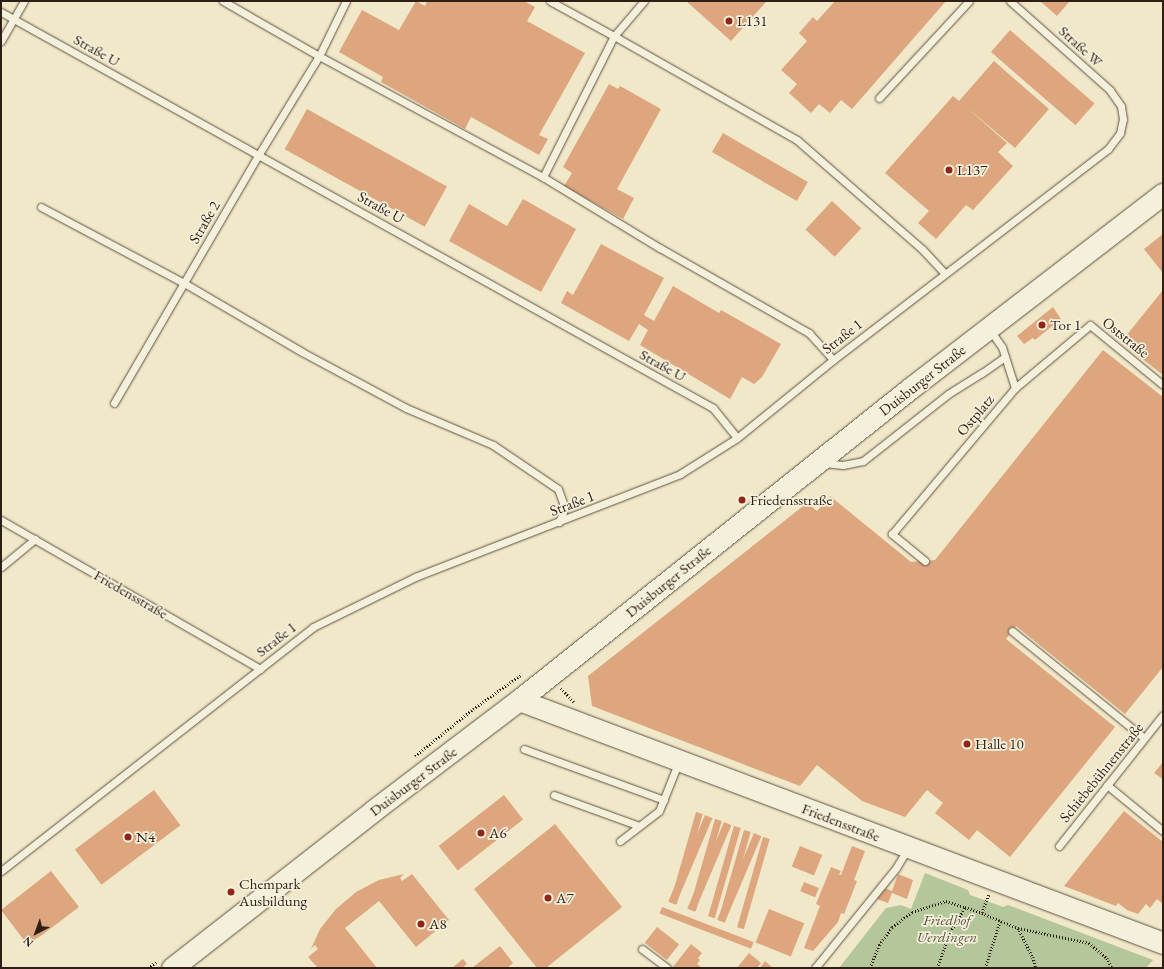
<!DOCTYPE html>
<meta charset="utf-8">
<style>
body{margin:0}
#map{position:relative;width:1164px;height:969px;overflow:hidden;background:#f0e8c8;font-family:"EB Garamond",serif}
div>[style]{position:absolute}
.green>*{inset:0;background:#b4c79a}
.building>*{inset:0;background:#dda67f;transform-origin:0 0}
.path>*{height:2.5px;margin-top:-1.25px;transform-origin:0;background:repeating-linear-gradient(90deg,#2e1e15 0 1px,transparent 0 3px)}
.roads{filter:drop-shadow(0 0 1px #5e5042) drop-shadow(0 0 1px #5e5042)}
.service>*{height:7px;margin:-3.5px;padding:0 3.5px;transform-origin:3.5px;border-radius:3.5px;background:#f5f0db}
.secondary>*{height:21px;margin:-10.5px;padding:0 10.5px;transform-origin:10.5px;border-radius:10.5px;background:#f5f0db}
.dots>*{width:11px;height:11px;translate:-50% -50%;box-sizing:border-box;border:2px solid #f5f0db;border-radius:50%}
span{translate:-50% -50%;white-space:nowrap;text-align:center;line-height:1.15;-webkit-text-stroke:3.5px #f5f0db;paint-order:stroke}
.poi-label{font-size:15px;color:#2e1e15}
.left{translate:0 -50%;text-align:left}
.street-label{font-size:15px;color:#2e1e15}
.park-label{font-size:15px;color:#56513d;font-style:italic}
.frame{position:absolute;inset:0;border:2px solid #2e1e15;pointer-events:none}
.north{position:absolute;left:16px;top:913px;width:40px;height:40px;-webkit-text-stroke:3px #f5f0db;paint-order:stroke;rotate:221deg;font-size:11px;font-weight:700;line-height:16px;text-align:center;color:#2e1e15}
.north::after{content:'';display:block;margin:auto;width:14px;height:18px;background:#2e1e15;clip-path:polygon(50% 0,100% 100%,50% 72%,0 100%)}
</style>
<div id="map">
<div class="green">
<i style="clip-path:polygon(925px 873px,968px 890px,970px 895px,987px 901px,1003px 907px,1008px 905px,1153px 960px,1146px 968px,839px 968px,886px 908px,901px 905px,911px 909px)"></i>
</div>
<div class="building">
<i style="clip-path:polygon(416px 1px,425px 6px,427px 1px,524px 1px,535px 7px,527px 21px,585px 53px,539px 135px,548px 139px,539px 155px,471px 117px,465px 129px,381px 82px,383px 77px,339px 52px,362px 10px,399px 30px)"></i>
<i style="clip-path:polygon(686px 1px,767px 1px,731px 41px)"></i>
<i style="clip-path:polygon(835px 1px,946px 1px,852px 109px,841px 100px,830px 113px,819px 104px,811px 113px,789px 93px,797px 84px,781px 70px,807px 41px,799px 33px,813px 17px,817px 21px)"></i>
<i style="clip-path:polygon(1040px 1px,1070px 1px,1057px 16px)"></i>
<i style="left:1010px;top:30px;width:112px;height:29px;rotate:41deg"></i>
<i style="clip-path:polygon(994px 61px,1049px 109px,1015px 148px,966px 107px,1007px 143px,998px 152px,1013px 166px,973px 210px,966px 205px,936px 239px,918px 223px,929px 211px,885px 173px,953px 96px,959px 101px)"></i>
<i style="clip-path:polygon(609px 84px,618px 89px,620px 86px,661px 109px,617px 189px,634px 198px,623px 219px,564px 186px,572px 173px,563px 167px)"></i>
<i style="left:307px;top:109px;width:160px;height:46px;rotate:29deg"></i>
<i style="left:723px;top:133px;width:98px;height:22px;rotate:30deg"></i>
<i style="clip-path:polygon(523px 199px,576px 229px,541px 292px,449px 241px,469px 204px,507px 226px)"></i>
<i style="left:832px;top:201px;width:40px;height:39px;rotate:43deg"></i>
<i style="clip-path:polygon(1163px 234px,1163px 271px,1162px 272px,1144px 249px)"></i>
<i style="clip-path:polygon(601px 244px,664px 278px,644px 315px,654px 321px,673px 286px,719px 313px,721px 310px,781px 344px,762px 377px,754px 384px,742px 377px,730px 399px,640px 345px,648px 330px,639px 324px,629px 341px,561px 303px,567px 291px,573px 295px)"></i>
<i style="clip-path:polygon(1163px 290px,1163px 375px,1121px 342px)"></i>
<i style="clip-path:polygon(1053px 307px,1061px 319px,1035px 340px,1033px 338px,1024px 344px,1017px 336px)"></i>
<i style="clip-path:polygon(1103px 350px,1163px 397px,1163px 667px,1125px 714px,1016px 626px,1006px 639px,1115px 727px,1010px 857px,977px 830px,969px 840px,935px 813px,943px 803px,927px 790px,905px 817px,862px 801px,817px 765px,800px 786px,592px 706px,588px 676px,807px 503px,817px 511px,830px 496px,911px 562px,935px 560px)"></i>
<i style="clip-path:polygon(1163px 762px,1163px 779px,1154px 773px)"></i>
<i style="left:154px;top:790px;width:44px;height:99px;rotate:53deg"></i>
<i style="left:504px;top:795px;width:31px;height:83px;rotate:52deg"></i>
<i style="clip-path:polygon(1124px 811px,1163px 842px,1163px 904px,1157px 899px,1150px 908px,1146px 904px,1138px 914px,1127px 910px,1118px 903px,1116px 906px,1064px 886px)"></i>
<i style="left:696px;top:812px;width:7px;height:94px;rotate:16deg"></i>
<i style="left:705px;top:815px;width:8px;height:94px;rotate:23deg"></i>
<i style="left:715px;top:819px;width:7px;height:94px;rotate:16deg"></i>
<i style="left:724px;top:822px;width:8px;height:94px;rotate:23deg"></i>
<i style="clip-path:polygon(555px 824px,622px 907px,546px 968px,537px 968px,474px 889px)"></i>
<i style="left:734px;top:826px;width:7px;height:94px;rotate:16deg"></i>
<i style="left:744px;top:830px;width:7px;height:94px;rotate:16deg"></i>
<i style="left:754px;top:833px;width:8px;height:94px;rotate:23deg"></i>
<i style="left:763px;top:837px;width:7px;height:94px;rotate:16deg"></i>
<i style="left:800px;top:846px;width:24px;height:22px;rotate:22deg"></i>
<i style="clip-path:polygon(852px 846px,865px 851px,854px 880px,857px 881px,844px 914px,841px 913px,838px 922px,813px 951px,804px 948px,820px 906px,816px 904px,831px 867px,841px 871px,839px 875px,841px 875px)"></i>
<i style="clip-path:polygon(51px 871px,79px 907px,42px 935px,27px 944px,1px 910px)"></i>
<i style="clip-path:polygon(404px 874px,400px 878px,402px 881px,412px 874px,449px 920px,416px 947px,379px 901px,345px 928px,377px 968px,318px 968px,308px 957px,318px 949px,315px 945px,311px 949px,320px 929px,336px 909px,356px 892px,379px 880px)"></i>
<i style="clip-path:polygon(898px 874px,913px 880px,907px 899px,892px 893px,888px 903px,877px 899px,885px 888px,892px 891px)"></i>
<i style="left:804px;top:882px;width:16px;height:10px;rotate:22deg"></i>
<i style="left:662px;top:907px;width:98px;height:7px;rotate:21deg"></i>
<i style="left:769px;top:909px;width:38px;height:36px;rotate:22deg"></i>
<i style="left:657px;top:927px;width:28px;height:20px;rotate:38deg"></i>
<i style="clip-path:polygon(691px 944px,702px 953px,698px 958px,700px 960px,697px 964px,702px 968px,675px 968px,673px 967px)"></i>
<i style="clip-path:polygon(500px 946px,513px 963px,507px 968px,472px 968px)"></i>
<i style="clip-path:polygon(749px 953px,761px 963px,757px 968px,737px 968px)"></i>
<i style="clip-path:polygon(463px 959px,467px 964px,462px 968px,454px 968px,453px 967px)"></i>
<i style="clip-path:polygon(765px 961px,773px 968px,760px 968px)"></i>
</div>
<div class="path">
<i style="left:561px;top:688px;width:19px;rotate:47deg"></i>
<i style="left:415px;top:756px;width:75px;rotate:-39deg"></i>
<i style="left:473px;top:709px;width:60px;rotate:-35.5deg"></i>
<i style="left:989px;top:895px;width:19px;rotate:111deg"></i>
<i style="left:982px;top:913px;width:39px;rotate:23deg"></i>
<i style="left:1018px;top:928px;width:33px;rotate:63deg"></i>
<i style="left:1033px;top:957px;width:11px;rotate:75deg"></i>
<i style="left:1018px;top:928px;width:73px;rotate:11.9deg"></i>
<i style="left:1089px;top:943px;width:23px;rotate:40deg"></i>
<i style="left:1107px;top:958px;width:11px;rotate:63deg"></i>
<i style="left:148px;top:968px;width:10px;rotate:-37deg"></i>
<i style="left:870px;top:968px;width:25px;rotate:-69deg"></i>
<i style="left:879px;top:945px;width:22px;rotate:-54deg"></i>
<i style="left:892px;top:927px;width:25px;rotate:-37deg"></i>
<i style="left:912px;top:912px;width:36px;rotate:-18deg"></i>
<i style="left:946px;top:901px;width:20px;rotate:18deg"></i>
<i style="left:937px;top:968px;width:38px;rotate:-70deg"></i>
<i style="left:950px;top:932px;width:29px;rotate:-59deg"></i>
<i style="left:965px;top:907px;width:18px;rotate:19deg"></i>
<i style="left:985px;top:968px;width:49px;rotate:-72.3deg"></i>
</div>
<div class="roads">
<div class="service">
<i style="left:346px;top:1px;width:61px;rotate:116.1deg"></i>
<i style="left:319px;top:56px;width:255px;rotate:28.4deg"></i>
<i style="left:543px;top:177px;width:158px;rotate:-63.3deg"></i>
<i style="left:614px;top:36px;width:210px;rotate:29.6deg"></i>
<i style="left:797px;top:140px;width:166px;rotate:41.1deg"></i>
<i style="left:922px;top:249px;width:33px;rotate:47deg"></i>
<i style="left:550px;top:1px;width:73px;rotate:28.7deg"></i>
<i style="left:614px;top:36px;width:46px;rotate:-49.4deg"></i>
<i style="left:1px;top:12px;width:815px;rotate:29.08deg"></i>
<i style="left:713px;top:408px;width:38px;rotate:51deg"></i>
<i style="left:1px;top:41px;width:46px;rotate:-60.1deg"></i>
<i style="left:879px;top:98px;width:132px;rotate:-47.1deg"></i>
<i style="left:543px;top:177px;width:137px;rotate:31.3deg"></i>
<i style="left:660px;top:248px;width:172px;rotate:29.7deg"></i>
<i style="left:809px;top:333px;width:36px;rotate:48deg"></i>
<i style="left:41px;top:207px;width:162px;rotate:28deg"></i>
<i style="left:184px;top:283px;width:137px;rotate:30.3deg"></i>
<i style="left:302px;top:352px;width:118px;rotate:28.3deg"></i>
<i style="left:406px;top:408px;width:95px;rotate:23deg"></i>
<i style="left:493px;top:445px;width:78px;rotate:34.1deg"></i>
<i style="left:558px;top:489px;width:15px;rotate:70deg"></i>
<i style="left:563px;top:503px;width:9px;rotate:90deg"></i>
<i style="left:563px;top:512px;width:11px;rotate:112deg"></i>
<i style="left:990px;top:330px;width:21px;rotate:55deg"></i>
<i style="left:1002px;top:347px;width:43px;rotate:72.4deg"></i>
<i style="left:114px;top:403px;width:288px;rotate:-59.8deg"></i>
<i style="left:259px;top:154px;width:115px;rotate:-58.5deg"></i>
<i style="left:319px;top:56px;width:111px;rotate:-150.2deg"></i>
<i style="left:824px;top:463px;width:19px;rotate:6deg"></i>
<i style="left:843px;top:465px;width:20px;rotate:-11deg"></i>
<i style="left:863px;top:461px;width:108px;rotate:-38.2deg"></i>
<i style="left:948px;top:394px;width:40px;rotate:-32deg"></i>
<i style="left:982px;top:373px;width:28px;rotate:-35deg"></i>
<i style="left:1px;top:520px;width:299px;rotate:29.9deg"></i>
<i style="left:925px;top:561px;width:43px;rotate:-140.7deg"></i>
<i style="left:892px;top:534px;width:191px;rotate:-49.9deg"></i>
<i style="left:1015px;top:388px;width:98px;rotate:-40deg"></i>
<i style="left:1090px;top:325px;width:94px;rotate:39.4deg"></i>
<i style="left:1px;top:567px;width:44px;rotate:-39.5deg"></i>
<i style="left:1012px;top:631px;width:170px;rotate:39deg"></i>
<i style="left:524px;top:749px;width:149px;rotate:20deg"></i>
<i style="left:1107px;top:785px;width:72px;rotate:39.4deg"></i>
<i style="left:554px;top:795px;width:90px;rotate:20deg"></i>
<i style="left:620px;top:841px;width:49px;rotate:-37.6deg"></i>
<i style="left:659px;top:811px;width:54px;rotate:-68.2deg"></i>
<i style="left:1059px;top:846px;width:167px;rotate:-51.6deg"></i>
<i style="left:1px;top:871px;width:396px;rotate:-38deg"></i>
<i style="left:313px;top:627px;width:114px;rotate:-26.1deg"></i>
<i style="left:415px;top:577px;width:284px;rotate:-21.2deg"></i>
<i style="left:680px;top:474px;width:67px;rotate:-32.3deg"></i>
<i style="left:737px;top:438px;width:124px;rotate:-39.1deg"></i>
<i style="left:833px;top:360px;width:347px;rotate:-37.5deg"></i>
<i style="left:1108px;top:149px;width:20px;rotate:-53deg"></i>
<i style="left:1120px;top:133px;width:14px;rotate:-78deg"></i>
<i style="left:1123px;top:119px;width:13px;rotate:-99deg"></i>
<i style="left:1121px;top:106px;width:19px;rotate:-125deg"></i>
<i style="left:1110px;top:90px;width:134px;rotate:-138.3deg"></i>
<i style="left:642px;top:949px;width:31px;rotate:37deg"></i>
<i style="left:815px;top:968px;width:129px;rotate:-51deg"></i>
<i style="left:896px;top:868px;width:23px;rotate:-59deg"></i>
</div>
<div class="secondary">
<i style="left:519px;top:700px;width:688px;rotate:20.67deg"></i>
<i style="left:172px;top:968px;width:256px;rotate:-38deg"></i>
<i style="left:374px;top:810px;width:182px;rotate:-37.2deg"></i>
<i style="left:519px;top:700px;width:502px;rotate:-38.54deg"></i>
<i style="left:912px;top:387px;width:317px;rotate:-37.6deg"></i>
</div>
</div>
<div class="dots">
<i style="left:729px;top:21px;background:#8f2418"></i>
<i style="left:949px;top:170px;background:#8f2418"></i>
<i style="left:1042px;top:325px;background:#8f2418"></i>
<i style="left:742px;top:500px;background:#8f2418"></i>
<i style="left:967px;top:744px;background:#8f2418"></i>
<i style="left:481px;top:833px;background:#8f2418"></i>
<i style="left:128px;top:837px;background:#8f2418"></i>
<i style="left:231px;top:892px;background:#8f2418"></i>
<i style="left:548px;top:898px;background:#8f2418"></i>
<i style="left:421px;top:924px;background:#8f2418"></i>
</div>
<div class="poi-label">
<span class="left" style="left:737px;top:21px">L131</span>
<span class="left" style="left:957px;top:170px">L137</span>
<span class="left" style="left:1050px;top:325px">Tor 1</span>
<span class="left" style="left:750px;top:500px">Friedensstraße</span>
<span class="left" style="left:975px;top:744px">Halle 10</span>
<span class="left" style="left:489px;top:833px">A6</span>
<span class="left" style="left:136px;top:837px">N4</span>
<span class="left" style="left:239px;top:892px">Chempark<br>Ausbildung</span>
<span class="left" style="left:556px;top:898px">A7</span>
<span class="left" style="left:429px;top:924px">A8</span>
</div>
<div class="street-label">
<span style="left:1081px;top:46px;rotate:42deg">Straße W</span>
<span style="left:97px;top:50px;rotate:29deg">Straße U</span>
<span style="left:381px;top:207px;rotate:29deg">Straße U</span>
<span style="left:204px;top:222px;rotate:-60deg">Straße 2</span>
<span style="left:842px;top:336px;rotate:-38deg">Straße 1</span>
<span style="left:1126px;top:337px;rotate:39deg">Oststraße</span>
<span style="left:663px;top:365px;rotate:29deg">Straße U</span>
<span style="left:922px;top:380px;rotate:-38deg">Duisburger Straße</span>
<span style="left:975px;top:415px;rotate:-50deg">Ostplatz</span>
<span style="left:572px;top:503px;rotate:-21deg">Straße 1</span>
<span style="left:668px;top:581px;rotate:-39deg">Duisburger Straße</span>
<span style="left:131px;top:594px;rotate:30deg">Friedensstraße</span>
<span style="left:276px;top:639px;rotate:-38deg">Straße 1</span>
<span style="left:1101px;top:772px;rotate:-51deg">Schiebebühnenstraße</span>
<span style="left:413px;top:781px;rotate:-37deg">Duisburger Straße</span>
<span style="left:841px;top:822px;rotate:21deg">Friedensstraße</span>
</div>
<div class="park-label">
<span style="left:947px;top:928px">Friedhof<br>Uerdingen</span>
</div>
<div class="frame"></div>
<div class="north">N</div>
</div>
